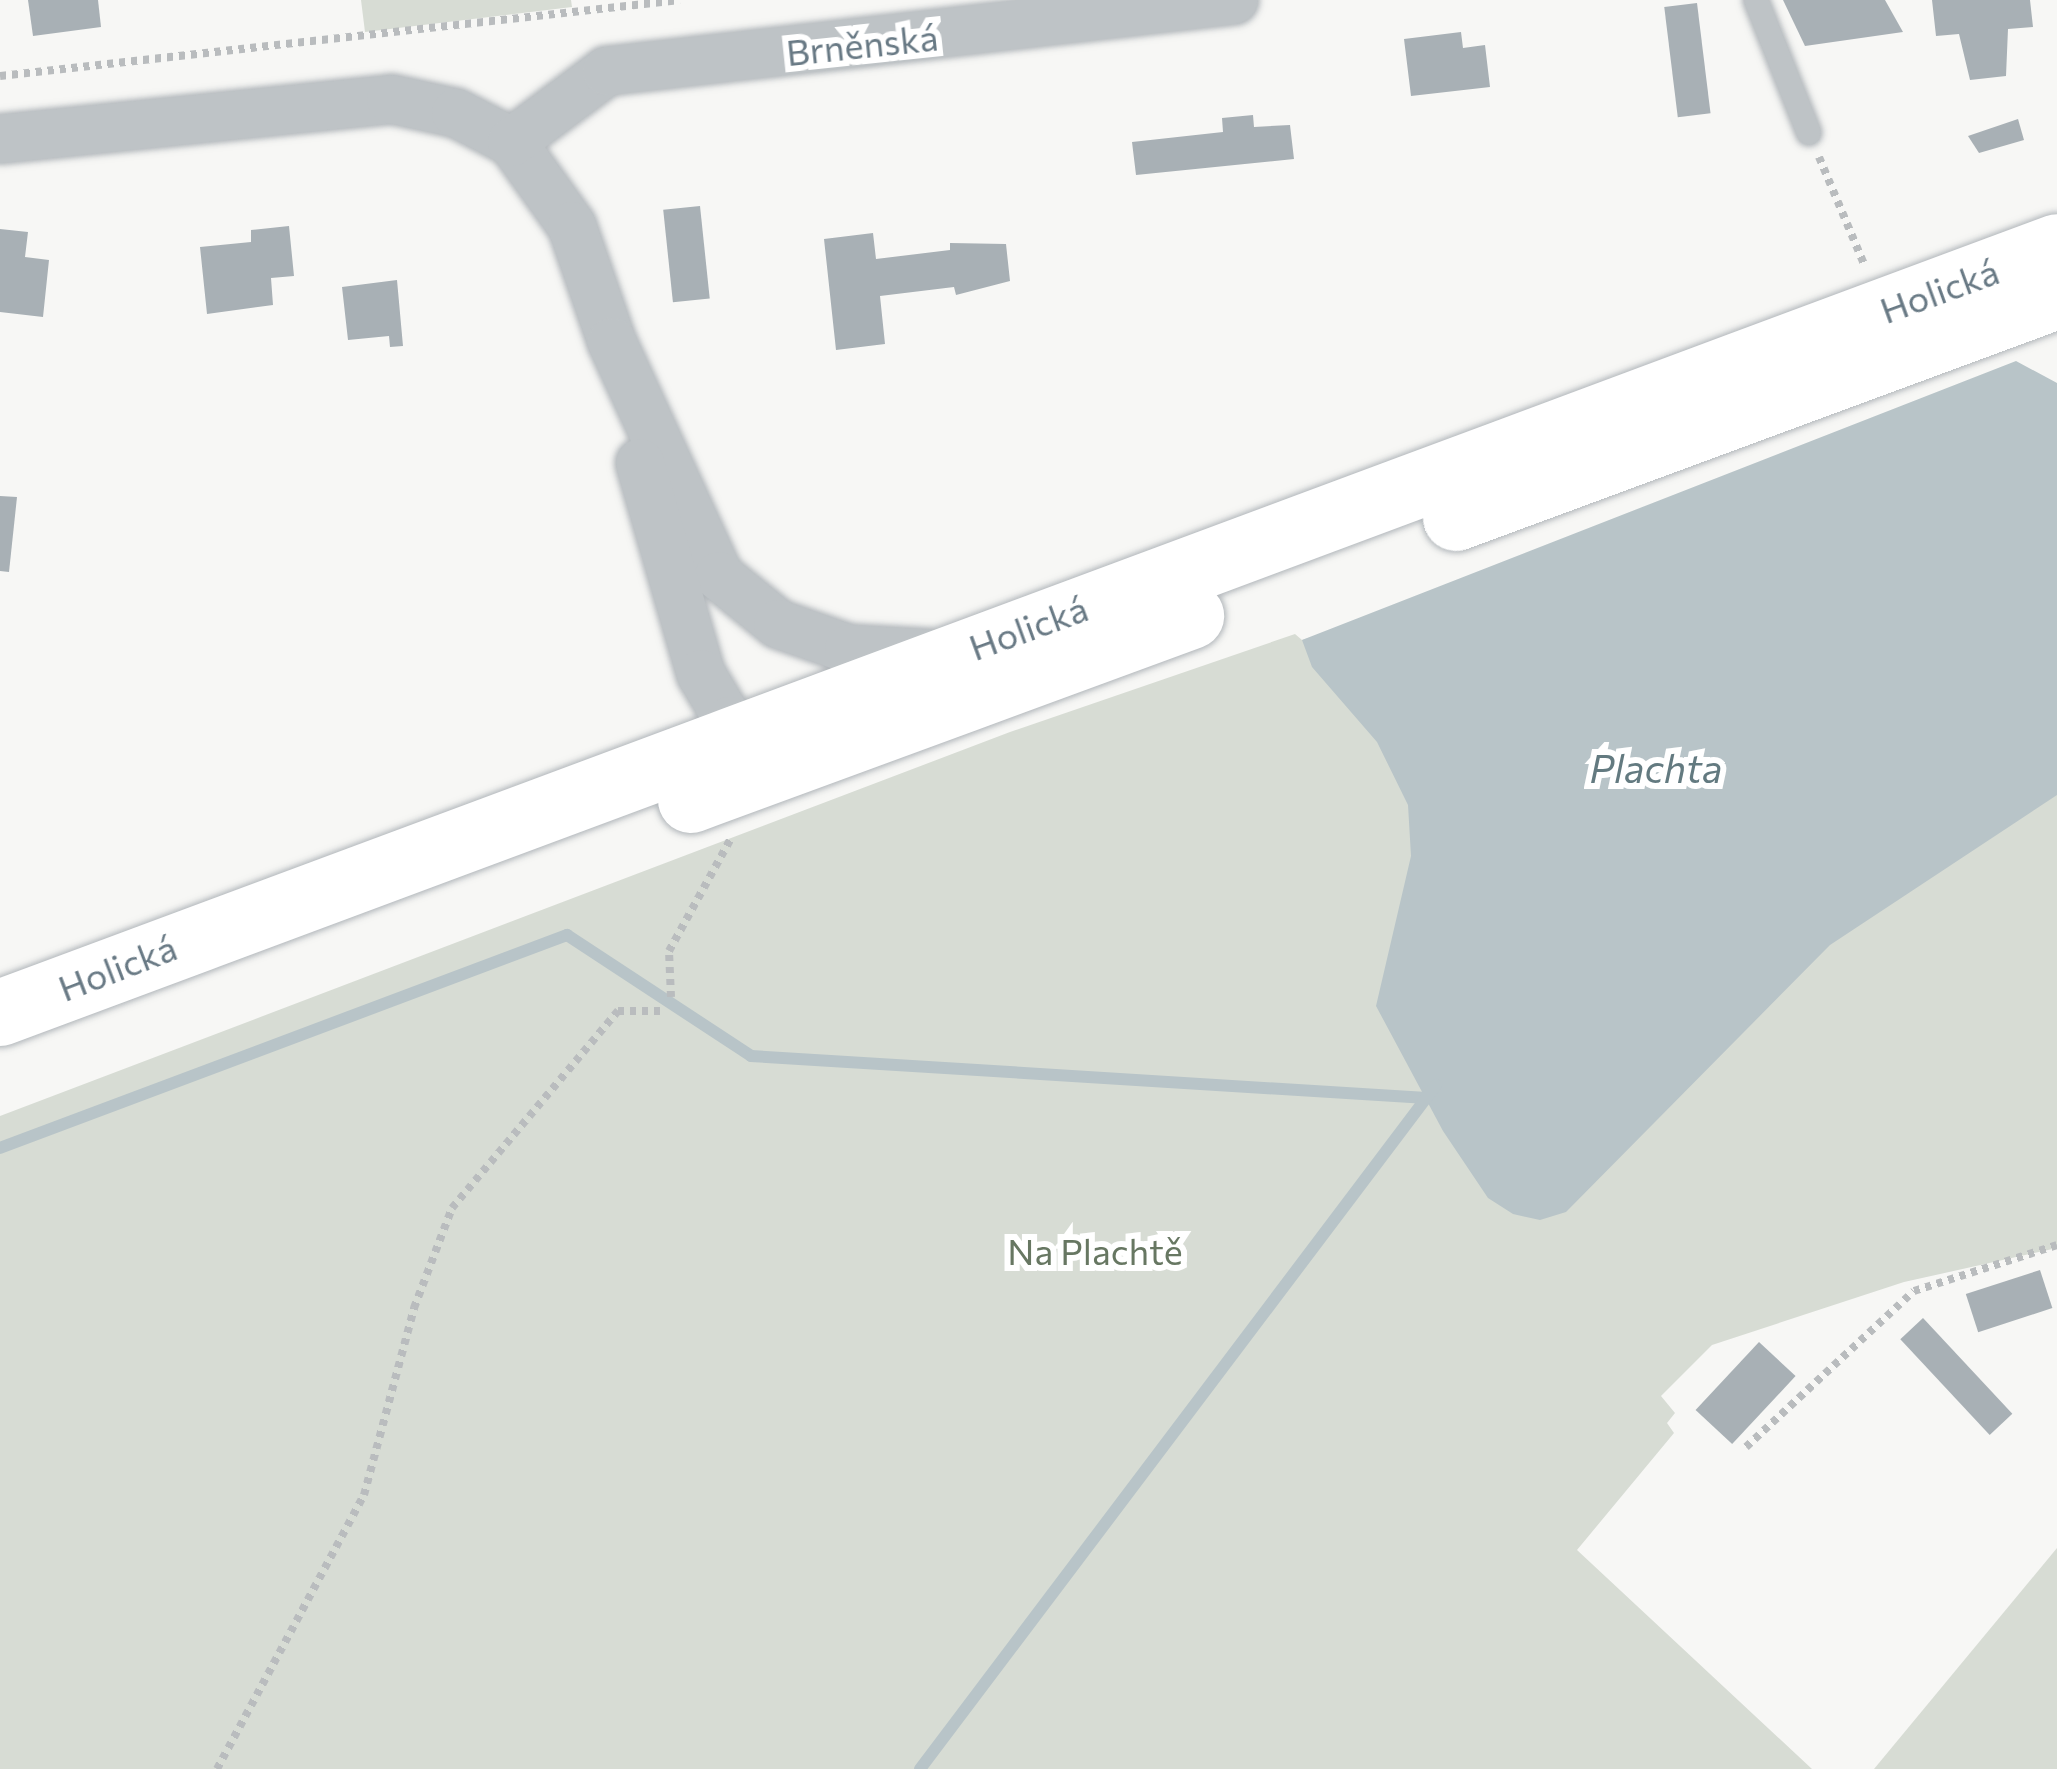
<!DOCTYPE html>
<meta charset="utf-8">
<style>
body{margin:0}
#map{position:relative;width:2057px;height:1769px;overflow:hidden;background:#f7f7f5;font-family:Commissioner,sans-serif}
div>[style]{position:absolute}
.green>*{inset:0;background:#d7dcd4}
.water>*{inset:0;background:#b8c4c8}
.stream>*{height:12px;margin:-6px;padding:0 6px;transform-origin:6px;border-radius:6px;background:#b8c4c8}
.building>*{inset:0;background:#a8b0b5;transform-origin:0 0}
.path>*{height:8px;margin-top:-4px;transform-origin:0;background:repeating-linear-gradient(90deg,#b9bcbe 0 6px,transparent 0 12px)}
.roads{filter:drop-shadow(0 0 3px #b2b7bb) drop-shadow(0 0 3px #b2b7bb)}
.lane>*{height:24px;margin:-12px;padding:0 12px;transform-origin:12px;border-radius:12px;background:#bec3c6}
.street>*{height:48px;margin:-24px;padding:0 24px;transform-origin:24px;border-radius:24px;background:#bec3c6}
.primary>*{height:66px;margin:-33px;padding:0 33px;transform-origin:33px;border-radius:33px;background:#fff}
span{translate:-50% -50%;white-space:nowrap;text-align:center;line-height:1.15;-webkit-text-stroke:12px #fff;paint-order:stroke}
.street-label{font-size:36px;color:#687984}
.park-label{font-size:36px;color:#677762}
.water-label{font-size:39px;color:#637a80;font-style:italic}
</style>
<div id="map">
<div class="green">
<i style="clip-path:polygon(361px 0,571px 0,572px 7px,365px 32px)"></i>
<i style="clip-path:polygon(2057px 404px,2057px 1248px,1904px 1282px,1712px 1345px,1661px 1396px,1675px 1413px,1667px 1423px,1674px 1433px,1577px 1550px,1812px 1769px,0 1769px,0 1116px,1010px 732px,1295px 634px,1302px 640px)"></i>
<i style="clip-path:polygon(2057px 1548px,2057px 1769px,1874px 1769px)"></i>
</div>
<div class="water">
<i style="clip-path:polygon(2016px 361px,2057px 383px,2057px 795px,1830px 945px,1566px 1212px,1540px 1220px,1513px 1214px,1488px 1198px,1443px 1131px,1376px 1006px,1411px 856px,1408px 805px,1377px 742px,1312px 667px,1302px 640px)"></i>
</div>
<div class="stream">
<i style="left:0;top:1148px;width:606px;rotate:-20.59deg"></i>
<i style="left:567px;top:935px;width:220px;rotate:33.3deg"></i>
<i style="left:751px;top:1056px;width:677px;rotate:3.56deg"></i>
<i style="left:920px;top:1769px;width:857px;rotate:-52.97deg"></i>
</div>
<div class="building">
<i style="clip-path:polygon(28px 0,98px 0,101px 27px,33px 36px)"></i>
<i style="clip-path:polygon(1783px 0,1885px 0,1903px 32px,1805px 46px)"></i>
<i style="clip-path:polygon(1932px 0,2030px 0,2033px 27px,2008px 29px,2006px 76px,1970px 80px,1959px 34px,1936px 36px)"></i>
<i style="left:1697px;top:3px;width:111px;height:33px;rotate:83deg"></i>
<i style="clip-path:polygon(1461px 32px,1463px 48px,1485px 45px,1490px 87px,1411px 96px,1404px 39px)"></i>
<i style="clip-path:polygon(1253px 115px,1254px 127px,1290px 125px,1294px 159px,1136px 175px,1132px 142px,1223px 132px,1222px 118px)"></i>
<i style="clip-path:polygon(2018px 119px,2024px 140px,1979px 153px,1968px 136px)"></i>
<i style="left:700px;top:206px;width:93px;height:37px;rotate:84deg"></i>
<i style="clip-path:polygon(289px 226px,294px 276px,271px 278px,273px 305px,207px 314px,200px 247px,251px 242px,251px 230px)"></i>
<i style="clip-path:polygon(0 229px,28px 232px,25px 257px,49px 260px,43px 317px,0 312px)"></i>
<i style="clip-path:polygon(873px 233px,876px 259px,950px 250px,950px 243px,1006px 244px,1010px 281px,956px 295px,954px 287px,880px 296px,885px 344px,836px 350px,824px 239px)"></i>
<i style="clip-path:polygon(397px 280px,403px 346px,390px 347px,389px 336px,348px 340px,342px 287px)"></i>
<i style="clip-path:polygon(0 496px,17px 497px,9px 572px,0 571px)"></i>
<i style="left:2040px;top:1270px;width:40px;height:78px;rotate:72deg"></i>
<i style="left:1923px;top:1318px;width:131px;height:31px;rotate:47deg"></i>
<i style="left:1759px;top:1342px;width:50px;height:93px;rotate:43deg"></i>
</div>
<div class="path">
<i style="left:0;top:76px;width:684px;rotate:-6.38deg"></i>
<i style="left:1819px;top:157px;width:116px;rotate:67.2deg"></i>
<i style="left:671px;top:997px;width:46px;rotate:-92.5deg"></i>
<i style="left:669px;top:951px;width:129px;rotate:-61.2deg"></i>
<i style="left:1746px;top:1447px;width:229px;rotate:-42.9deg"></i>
<i style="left:1914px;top:1291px;width:150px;rotate:-17.8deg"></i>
<i style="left:217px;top:1769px;width:311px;rotate:-61.8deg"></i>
<i style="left:364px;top:1495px;width:194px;rotate:-75deg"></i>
<i style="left:414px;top:1308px;width:107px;rotate:-69.2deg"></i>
<i style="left:452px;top:1208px;width:258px;rotate:-49.9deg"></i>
<i style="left:618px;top:1011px;width:44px"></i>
</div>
<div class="roads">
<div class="lane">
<i style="left:1756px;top:0;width:143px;rotate:68.3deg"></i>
</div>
<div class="street">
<i style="left:0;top:139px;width:393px;rotate:-5.8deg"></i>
<i style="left:391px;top:99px;width:66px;rotate:12.2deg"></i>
<i style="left:456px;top:113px;width:63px;rotate:27.4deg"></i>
<i style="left:512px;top:142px;width:103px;rotate:54.5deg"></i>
<i style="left:572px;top:226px;width:123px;rotate:71deg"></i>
<i style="left:612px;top:342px;width:257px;rotate:65.4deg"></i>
<i style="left:719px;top:576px;width:76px;rotate:39.1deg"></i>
<i style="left:778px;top:624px;width:75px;rotate:19.4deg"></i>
<i style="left:849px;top:649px;width:90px;rotate:3.2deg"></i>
<i style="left:512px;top:142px;width:119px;rotate:-36.8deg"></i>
<i style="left:607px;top:71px;width:631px;rotate:-6.46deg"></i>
<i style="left:640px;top:463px;width:220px;rotate:73.9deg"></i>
<i style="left:701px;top:674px;width:55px;rotate:59.2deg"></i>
<i style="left:729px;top:721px;width:51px;rotate:28.1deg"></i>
</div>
<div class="primary">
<i style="left:1456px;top:518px;width:641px;rotate:-20.27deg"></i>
<i style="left:691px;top:800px;width:533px;rotate:-20.2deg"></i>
<i style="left:0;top:1013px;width:2195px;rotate:-20.42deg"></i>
</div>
</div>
<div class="street-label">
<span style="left:862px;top:44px;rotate:-6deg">Brněnská</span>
<span style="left:1939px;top:290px;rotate:-20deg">Holická</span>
<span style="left:1028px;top:627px;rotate:-20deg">Holická</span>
<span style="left:117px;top:967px;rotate:-21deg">Holická</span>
</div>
<div class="park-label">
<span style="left:1095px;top:1251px">Na Plachtě</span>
</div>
<div class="water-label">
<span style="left:1656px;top:767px">Plachta</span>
</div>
</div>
